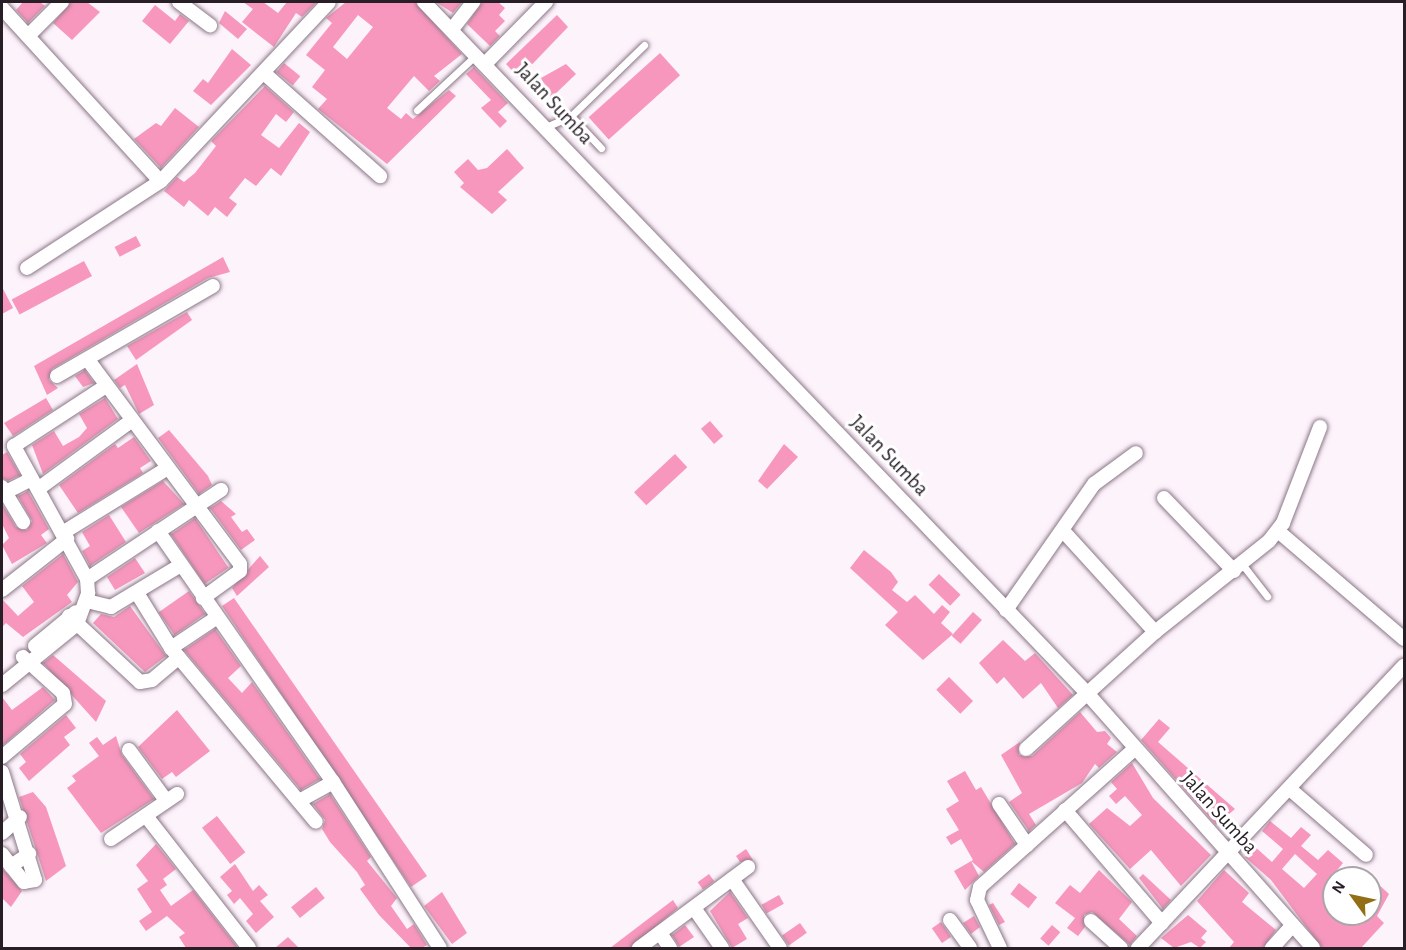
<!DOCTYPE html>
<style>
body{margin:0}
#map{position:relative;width:1406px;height:950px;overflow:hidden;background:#fdf3fb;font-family:"Alegreya Sans",sans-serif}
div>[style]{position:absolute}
.building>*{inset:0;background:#f797bd;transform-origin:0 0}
.roads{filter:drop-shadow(0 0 2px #8a7686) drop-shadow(0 0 2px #8a7686)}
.lane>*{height:7px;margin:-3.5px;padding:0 3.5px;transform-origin:3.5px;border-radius:3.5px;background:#fff}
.street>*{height:14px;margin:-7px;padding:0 7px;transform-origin:7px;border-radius:7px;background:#fff}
span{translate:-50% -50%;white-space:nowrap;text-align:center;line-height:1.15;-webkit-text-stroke:6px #fff;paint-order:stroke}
.street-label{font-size:21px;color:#271f25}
.frame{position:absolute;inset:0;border:3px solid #271f25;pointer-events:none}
.north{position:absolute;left:1322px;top:866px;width:60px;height:60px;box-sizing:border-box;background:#fff;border:2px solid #a9a5a8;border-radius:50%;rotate:303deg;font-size:16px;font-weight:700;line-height:24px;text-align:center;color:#271f25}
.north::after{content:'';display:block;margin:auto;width:21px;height:27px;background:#926e16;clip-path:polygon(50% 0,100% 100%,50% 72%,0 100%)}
</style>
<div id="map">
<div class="building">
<i style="clip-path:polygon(23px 2px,40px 2px,45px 6px,28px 23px,16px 10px)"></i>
<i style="clip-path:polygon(71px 2px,87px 2px,100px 12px,72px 40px,53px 23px)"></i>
<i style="clip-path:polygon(243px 2px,263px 2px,278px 13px,287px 2px,317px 2px,302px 17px,296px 13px,274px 47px,242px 22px,253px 9px)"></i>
<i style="clip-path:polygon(evenodd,346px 2px,415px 2px,462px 54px,434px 76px,440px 81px,429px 91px,414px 76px,387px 108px,401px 119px,406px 113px,413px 119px,449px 90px,456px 96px,387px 164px,318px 109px,327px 99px,312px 87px,325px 70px,306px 55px,332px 23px,326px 18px,346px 2px,358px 15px,373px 27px,347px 59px,333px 47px,358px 15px)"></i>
<i style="clip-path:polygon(436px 2px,462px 2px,453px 13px)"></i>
<i style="clip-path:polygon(482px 2px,498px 2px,505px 8px,499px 15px,505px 21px,495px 31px,500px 36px,490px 46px,467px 24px)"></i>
<i style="clip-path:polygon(155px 5px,175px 21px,180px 14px,189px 21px,170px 44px,142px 21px)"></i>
<i style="clip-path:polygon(225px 11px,247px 29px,238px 39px,219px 23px)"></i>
<i style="clip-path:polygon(557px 15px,568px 27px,519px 78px,506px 64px)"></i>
<i style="clip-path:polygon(232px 49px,251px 65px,211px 105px,193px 91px,203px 79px,208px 83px)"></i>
<i style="left:660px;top:53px;width:30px;height:96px;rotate:48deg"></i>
<i style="left:284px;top:63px;width:21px;height:12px;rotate:39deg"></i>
<i style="clip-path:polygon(566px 64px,576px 74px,551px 98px,541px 78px)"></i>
<i style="clip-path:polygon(474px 67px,508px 103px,498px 112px,507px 121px,500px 128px,481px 108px,491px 100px,466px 74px)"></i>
<i style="clip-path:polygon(265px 86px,294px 112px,286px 122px,276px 114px,261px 135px,279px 148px,299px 123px,310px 132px,281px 176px,271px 168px,256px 186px,245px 178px,229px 198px,237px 204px,227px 217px,215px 207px,208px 216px,189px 200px,184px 207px,164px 191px,177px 177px,184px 182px,195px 173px,216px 146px,211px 141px)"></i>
<i style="clip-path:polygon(175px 108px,199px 127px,161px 168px,134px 139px,156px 123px,161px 126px)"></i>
<i style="clip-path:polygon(507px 149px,524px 168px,498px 192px,507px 200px,492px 214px,460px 187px,464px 183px,454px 172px,468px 159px,478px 170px,487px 168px)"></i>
<i style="left:136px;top:236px;width:11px;height:24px;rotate:63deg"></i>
<i style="clip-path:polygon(223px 257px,230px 272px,208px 278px,52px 369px,49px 380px,58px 388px,47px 395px,34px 366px)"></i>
<i style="left:84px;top:261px;width:17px;height:82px;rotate:62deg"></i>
<i style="clip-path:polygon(2px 287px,13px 308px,2px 314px)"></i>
<i style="clip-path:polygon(187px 312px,192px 320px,136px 360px,127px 346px)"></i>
<i style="clip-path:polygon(137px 364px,154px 405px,139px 414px,125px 385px,120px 388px,114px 380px)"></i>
<i style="clip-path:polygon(85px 370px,94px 383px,83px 387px,75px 376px)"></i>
<i style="clip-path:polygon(46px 398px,53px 410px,13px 436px,4px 423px)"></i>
<i style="clip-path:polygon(105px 398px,118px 419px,43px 474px,32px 445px,54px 431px,63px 446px,79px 437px,87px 428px,79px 414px)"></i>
<i style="left:710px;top:421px;width:20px;height:12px;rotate:49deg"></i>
<i style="clip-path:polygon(169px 430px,208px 476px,212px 485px,199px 494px,158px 438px)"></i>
<i style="clip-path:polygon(134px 437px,151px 461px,140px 468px,143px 473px,78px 513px,59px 485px,115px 444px,118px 448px)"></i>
<i style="clip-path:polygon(784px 444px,798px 457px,767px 489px,758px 481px)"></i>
<i style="clip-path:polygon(7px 452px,20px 475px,8px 481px,2px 478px,2px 455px)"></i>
<i style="left:675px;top:454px;width:18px;height:56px;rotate:47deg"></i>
<i style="clip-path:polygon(163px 481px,184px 504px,139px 533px,121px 507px)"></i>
<i style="clip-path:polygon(28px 491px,49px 529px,41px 535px,47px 543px,12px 564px,2px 545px,9px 538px,2px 524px,2px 504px,16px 527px,27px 530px,32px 521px,18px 496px)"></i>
<i style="clip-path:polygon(221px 501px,236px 514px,231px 517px,242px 532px,247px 529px,255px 540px,241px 550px,210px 508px)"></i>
<i style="clip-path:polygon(109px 515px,126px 542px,90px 566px,82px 551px,90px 546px,82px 532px)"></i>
<i style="left:195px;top:518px;width:60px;height:29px;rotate:56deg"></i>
<i style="clip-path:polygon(864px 550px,891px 572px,898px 582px,892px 590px,907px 602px,915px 595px,934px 614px,942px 605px,950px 612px,941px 623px,953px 634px,923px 660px,885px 625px,898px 612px,850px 568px)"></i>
<i style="clip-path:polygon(63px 554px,78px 582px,67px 595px,72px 602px,23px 637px,6px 623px,2px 627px,2px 599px,18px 616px,34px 602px,22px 586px)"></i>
<i style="clip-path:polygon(260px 556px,269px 567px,237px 596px,232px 588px)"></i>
<i style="clip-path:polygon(135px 558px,145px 573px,115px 590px,107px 577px)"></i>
<i style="left:939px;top:574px;width:30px;height:15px;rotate:44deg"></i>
<i style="left:189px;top:591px;width:28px;height:37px;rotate:55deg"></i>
<i style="clip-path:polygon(234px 598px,427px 876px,411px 887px,226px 612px,222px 606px)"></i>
<i style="clip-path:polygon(130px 606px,166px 656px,145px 672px,93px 623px,101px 614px,114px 617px)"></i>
<i style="left:973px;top:612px;width:12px;height:32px;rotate:42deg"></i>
<i style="clip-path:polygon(215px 629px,241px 666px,228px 678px,242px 693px,252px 682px,320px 779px,301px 790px,184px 650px)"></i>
<i style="clip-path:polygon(1003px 640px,1025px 661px,1035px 653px,1073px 695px,1058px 708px,1041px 683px,1023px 699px,1004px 677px,997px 684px,979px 663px)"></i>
<i style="clip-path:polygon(53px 655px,106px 701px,96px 722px,43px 663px)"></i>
<i style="left:949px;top:677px;width:34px;height:18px;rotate:45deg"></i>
<i style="clip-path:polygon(43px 687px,55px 700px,2px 746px,2px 697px,12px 710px)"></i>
<i style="clip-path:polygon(177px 710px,210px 751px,176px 777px,172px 772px,162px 779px,138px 747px)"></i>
<i style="clip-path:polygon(1080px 712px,1097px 732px,1105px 731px,1111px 738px,1107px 744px,1117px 752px,1099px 768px,1095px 764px,1082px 783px,1029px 814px,1036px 825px,1029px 831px,1009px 802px,1022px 793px,1001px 755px,1020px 742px,1019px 755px,1032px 756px)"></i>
<i style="clip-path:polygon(66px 715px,76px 728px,64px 737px,70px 745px,29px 781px,19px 768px,26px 762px,20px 754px)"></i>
<i style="clip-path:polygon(1159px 719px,1170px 728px,1158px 742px,1235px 809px,1216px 825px,1141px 740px)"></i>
<i style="clip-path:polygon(116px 736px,122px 755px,154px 799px,101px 833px,67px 788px,76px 781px,72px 776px,99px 756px,89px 743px,97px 737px,103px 745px)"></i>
<i style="clip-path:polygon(1132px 763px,1153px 798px,1211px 855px,1181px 886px,1151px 850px,1130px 869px,1089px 824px,1107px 808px,1130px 826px,1142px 815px,1125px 796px,1116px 804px,1109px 796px,1117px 789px,1111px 782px)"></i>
<i style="clip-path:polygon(965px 771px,976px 790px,981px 787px,1015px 844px,984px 872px,971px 861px,979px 876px,965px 890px,954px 871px,973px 860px,961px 839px,951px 845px,946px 837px,959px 830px,946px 809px,959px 801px,947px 781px)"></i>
<i style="clip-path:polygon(33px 792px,46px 807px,66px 866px,46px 881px,19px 797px)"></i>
<i style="clip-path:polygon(330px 794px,371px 857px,367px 861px,397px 898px,391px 906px,407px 929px,414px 924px,427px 945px,422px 948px,411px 948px,379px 915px,360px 889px,365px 885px,357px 872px,330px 842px,322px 829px,325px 820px,313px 804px)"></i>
<i style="left:217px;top:816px;width:46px;height:19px;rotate:52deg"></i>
<i style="clip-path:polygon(evenodd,1270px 821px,1291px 838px,1301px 827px,1311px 835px,1301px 846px,1318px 860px,1328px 850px,1343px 863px,1334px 874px,1334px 914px,1370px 914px,1370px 890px,1376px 882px,1389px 894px,1377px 916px,1384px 923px,1361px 948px,1322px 948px,1271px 880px,1245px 857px,1254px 846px,1272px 862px,1283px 849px,1262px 831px,1270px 821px,1295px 854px,1317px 874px,1304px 888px,1282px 869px,1295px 854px)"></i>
<i style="clip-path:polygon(156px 844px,176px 869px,163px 879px,167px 885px,160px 890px,171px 906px,193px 890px,238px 948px,186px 948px,179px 937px,185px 933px,167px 916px,146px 931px,139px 921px,152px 912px,137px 889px,148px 881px,136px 865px)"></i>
<i style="clip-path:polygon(746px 849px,753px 860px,740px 862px,736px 856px)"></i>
<i style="clip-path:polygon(235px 864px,253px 891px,259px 885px,268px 895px,260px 901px,274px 917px,256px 933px,246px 921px,253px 914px,240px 898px,234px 904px,227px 895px,232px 891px,220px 877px)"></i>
<i style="clip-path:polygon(2px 868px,22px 891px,11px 907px,2px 898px)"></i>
<i style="clip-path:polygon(1099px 870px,1132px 902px,1119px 919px,1137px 936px,1130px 945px,1092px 912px,1084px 915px,1085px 927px,1078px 936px,1067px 928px,1075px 918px,1055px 903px,1070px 885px,1080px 893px)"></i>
<i style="clip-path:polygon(1224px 870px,1249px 893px,1242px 902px,1276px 930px,1263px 948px,1229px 948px,1234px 942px,1197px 901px)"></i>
<i style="left:709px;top:874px;width:9px;height:14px;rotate:54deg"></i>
<i style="clip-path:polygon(1143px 874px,1171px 900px,1163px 909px,1139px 878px)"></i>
<i style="left:1019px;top:883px;width:23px;height:14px;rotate:38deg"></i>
<i style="left:316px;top:887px;width:14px;height:32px;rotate:51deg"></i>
<i style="clip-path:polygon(442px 892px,467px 933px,452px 944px,424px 906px)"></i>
<i style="clip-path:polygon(730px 892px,748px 918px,738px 924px,747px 939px,732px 948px,710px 911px)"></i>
<i style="left:779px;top:895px;width:10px;height:20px;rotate:61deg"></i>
<i style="clip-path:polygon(673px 900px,678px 908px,630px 948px,610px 948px)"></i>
<i style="clip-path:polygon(993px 903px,1005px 922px,999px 925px,989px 905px)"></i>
<i style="clip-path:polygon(1188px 915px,1207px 931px,1201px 938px,1206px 942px,1200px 948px,1191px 942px,1174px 948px,1161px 938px)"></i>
<i style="clip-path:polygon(974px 916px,980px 927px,971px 934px,963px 923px)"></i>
<i style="left:941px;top:922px;width:18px;height:11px;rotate:56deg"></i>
<i style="left:800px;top:923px;width:12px;height:22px;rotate:55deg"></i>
<i style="clip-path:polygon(685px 925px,694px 937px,679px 947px,672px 935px)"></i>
<i style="left:1052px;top:925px;width:11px;height:18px;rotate:41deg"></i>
<i style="clip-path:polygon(288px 937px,299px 948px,275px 948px)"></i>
</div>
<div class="roads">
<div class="lane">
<i style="left:417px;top:110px;width:81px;rotate:-43deg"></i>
<i style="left:571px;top:116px;width:44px;rotate:46.8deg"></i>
<i style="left:546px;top:127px;width:27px;rotate:-24deg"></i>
<i style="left:571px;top:116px;width:102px;rotate:-44.2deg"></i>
<i style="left:1242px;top:564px;width:41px;rotate:52deg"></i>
</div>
<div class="street">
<i style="left:179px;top:2px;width:39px;rotate:37deg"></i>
<i style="left:424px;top:2px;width:956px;rotate:46.19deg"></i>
<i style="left:1086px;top:692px;width:342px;rotate:48.4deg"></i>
<i style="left:2px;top:8px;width:234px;rotate:47.6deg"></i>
<i style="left:453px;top:28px;width:33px;rotate:-52deg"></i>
<i style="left:28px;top:36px;width:48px;rotate:-45deg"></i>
<i style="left:486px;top:63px;width:86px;rotate:-45.5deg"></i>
<i style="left:265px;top:74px;width:154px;rotate:41.6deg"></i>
<i style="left:27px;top:268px;width:160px;rotate:-33deg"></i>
<i style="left:161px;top:181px;width:245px;rotate:-46.8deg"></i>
<i style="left:88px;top:360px;width:254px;rotate:53.3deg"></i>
<i style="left:240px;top:564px;width:7px;rotate:90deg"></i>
<i style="left:240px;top:571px;width:46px;rotate:143.9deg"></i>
<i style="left:57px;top:376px;width:180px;rotate:-30deg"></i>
<i style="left:2px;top:487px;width:41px;rotate:59deg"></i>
<i style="left:38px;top:489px;width:115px;rotate:-36.2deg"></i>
<i style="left:4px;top:493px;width:31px;rotate:-27deg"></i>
<i style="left:1164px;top:498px;width:101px;rotate:46.2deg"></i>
<i style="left:158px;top:531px;width:306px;rotate:55.1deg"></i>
<i style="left:333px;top:782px;width:197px;rotate:57.2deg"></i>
<i style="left:1278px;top:531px;width:166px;rotate:40.6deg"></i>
<i style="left:64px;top:532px;width:120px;rotate:-31.7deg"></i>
<i style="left:1065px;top:533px;width:134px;rotate:47.7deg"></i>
<i style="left:87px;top:579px;width:161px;rotate:-33.6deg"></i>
<i style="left:2px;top:590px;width:83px;rotate:-38.1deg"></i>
<i style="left:137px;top:593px;width:65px;rotate:58.3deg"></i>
<i style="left:171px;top:648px;width:226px;rotate:50.2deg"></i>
<i style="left:87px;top:601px;width:25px;rotate:14deg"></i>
<i style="left:111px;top:607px;width:82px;rotate:-31deg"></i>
<i style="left:1006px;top:610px;width:154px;rotate:-55.1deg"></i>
<i style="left:1094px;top:484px;width:52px;rotate:-36.4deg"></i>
<i style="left:69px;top:616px;width:97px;rotate:42.9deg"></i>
<i style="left:140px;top:682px;width:12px;rotate:-9deg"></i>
<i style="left:152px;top:680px;width:35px;rotate:-40deg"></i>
<i style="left:35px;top:646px;width:53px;rotate:-39.7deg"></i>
<i style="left:171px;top:648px;width:54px;rotate:-33.7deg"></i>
<i style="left:2px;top:685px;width:97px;rotate:-39.1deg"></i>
<i style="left:77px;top:624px;width:33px;rotate:-70deg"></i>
<i style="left:88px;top:593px;width:14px;rotate:-94deg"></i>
<i style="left:87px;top:579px;width:152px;rotate:-118.8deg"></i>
<i style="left:14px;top:446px;width:110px;rotate:-33.1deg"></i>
<i style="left:1026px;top:749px;width:174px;rotate:-42.2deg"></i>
<i style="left:1155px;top:632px;width:146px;rotate:-38.6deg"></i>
<i style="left:1269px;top:541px;width:23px;rotate:-52deg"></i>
<i style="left:1283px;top:523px;width:103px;rotate:-68.9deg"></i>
<i style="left:129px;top:750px;width:61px;rotate:53.7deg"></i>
<i style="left:2px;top:757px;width:82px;rotate:-40.1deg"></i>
<i style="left:65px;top:704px;width:11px;rotate:-100deg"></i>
<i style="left:63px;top:693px;width:54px;rotate:-138deg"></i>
<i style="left:2px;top:772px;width:113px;rotate:73deg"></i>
<i style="left:35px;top:880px;width:11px;rotate:170deg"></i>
<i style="left:24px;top:882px;width:21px;rotate:-129deg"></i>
<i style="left:1291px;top:790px;width:99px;rotate:40.9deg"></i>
<i style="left:299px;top:801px;width:39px;rotate:-29deg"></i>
<i style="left:999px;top:804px;width:50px;rotate:55.7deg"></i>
<i style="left:1065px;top:810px;width:149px;rotate:49.4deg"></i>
<i style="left:146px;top:816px;width:167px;rotate:52deg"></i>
<i style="left:2px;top:833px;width:24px;rotate:-42deg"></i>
<i style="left:111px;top:839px;width:80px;rotate:-34.3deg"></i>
<i style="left:2px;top:854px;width:15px;rotate:53deg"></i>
<i style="left:11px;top:866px;width:22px;rotate:-34deg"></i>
<i style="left:732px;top:879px;width:84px;rotate:55.2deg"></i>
<i style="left:694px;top:908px;width:49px;rotate:55deg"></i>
<i style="left:950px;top:920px;width:34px;rotate:54deg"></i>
<i style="left:1091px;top:921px;width:40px;rotate:42deg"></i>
<i style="left:660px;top:933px;width:18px;rotate:56deg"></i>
<i style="left:639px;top:948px;width:136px;rotate:-36.6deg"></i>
<i style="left:1000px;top:948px;width:53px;rotate:-115.6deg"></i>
<i style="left:977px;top:900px;width:13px;rotate:-77deg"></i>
<i style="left:980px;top:887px;width:205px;rotate:-41.8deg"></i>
<i style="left:1138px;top:948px;width:388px;rotate:-46.7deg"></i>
<i style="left:1272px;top:948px;width:31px;rotate:-48deg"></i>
</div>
</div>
<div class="street-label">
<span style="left:554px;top:104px;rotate:47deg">Jalan Sumba</span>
<span style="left:889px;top:456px;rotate:46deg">Jalan Sumba</span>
<span style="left:1219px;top:813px;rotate:48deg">Jalan Sumba</span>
</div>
<div class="frame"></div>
<div class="north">N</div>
</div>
